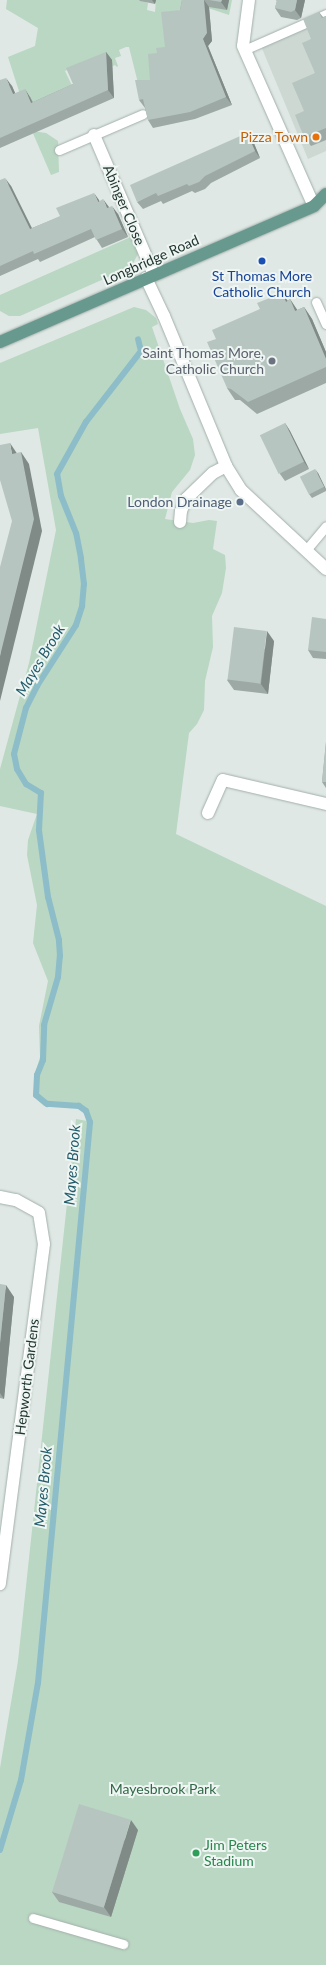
<!DOCTYPE html>
<style>
body{margin:0}
#map{position:relative;width:326px;height:1965px;overflow:hidden;background:#dfe8e4;font-family:Lato,sans-serif}
div>[style]{position:absolute}
.built>*{inset:0;background:#cdd8d3}
.green>*{inset:0;background:#b9d7c2}
.stream>*{height:6px;margin:-3px;padding:0 3px;transform-origin:3px;border-radius:3px;background:#8cbdc8}
.roads{filter:drop-shadow(0 0 1px #a3afab) drop-shadow(0 0 1px #a3afab)}
.service>*{height:9px;margin:-4.5px;padding:0 4.5px;transform-origin:4.5px;border-radius:4.5px;background:#fff}
.minor>*{height:12px;margin:-6px;padding:0 6px;transform-origin:6px;border-radius:6px;background:#fff}
.primary>*{height:12px;margin:-6px;padding:0 6px;transform-origin:6px;border-radius:6px;background:#68998e}
.wall>*{inset:0;background:#9da9a5}
.shaded-wall>*{inset:0;background:#808a86}
.building>*{inset:0;background:#b7c5c0;transform-origin:0 0}
.dots>*{width:11px;height:11px;translate:-50% -50%;box-sizing:border-box;border:2px solid #eef5f2;border-radius:50%}
span{translate:-50% -50%;white-space:nowrap;text-align:center;line-height:1.15;-webkit-text-stroke:4px #eef5f2;paint-order:stroke}
.food-label{font-size:14px;color:#c56008}
.right{translate:-100% -50%;text-align:right}
.street-label{font-size:14px;color:#223631}
.transit-label{font-size:14px;color:#164399}
.worship-label{font-size:14px;color:#5b616d}
.service-label{font-size:14px;color:#4e5e75}
.park-label{font-size:14px;color:#316848}
.leisure-label{font-size:14px;color:#27864d}
.left{translate:0 -50%;text-align:left}
.water-label{font-size:15px;color:#235c6b;font-style:italic}
</style>
<div id="map">
<div class="built">
<i style="clip-path:polygon(325px 19px,326px 151px,308px 159px,261px 46px)"></i>
</div>
<div class="green">
<i style="clip-path:polygon(7px 0,140px 0,148px 3px,147px 10px,155px 12px,156px 0,232px 0,229px 15px,205px 7px,178px 10px,155px 81px,139px 87px,129px 47px,126px 47px,119px 50px,121px 56px,115px 58px,118px 66px,117px 67px,115px 65px,95px 74px,89px 61px,65px 71px,76px 94px,27px 116px,8px 57px,35px 46px,38px 28px,6px 9px)"></i>
<i style="clip-path:polygon(32px 131px,46px 133px,58px 141px,59px 172px,51px 175px)"></i>
<i style="clip-path:polygon(133px 236px,138px 254px,131px 267px,20px 316px,9px 316px,0 311px,0 295px)"></i>
<i style="clip-path:polygon(134px 307px,146px 310px,156px 318px,158px 324px,152px 327px,180px 409px,193px 439px,195px 455px,190px 470px,172px 492px,165px 519px,193px 523px,209px 520px,217px 521px,213px 549px,225px 555px,226px 568px,222px 593px,212px 616px,213px 647px,205px 681px,204px 710px,197px 724px,189px 733px,176px 834px,326px 906px,326px 1965px,0 1965px,0 1768px,18px 1661px,76px 1119px,87px 1121px,84px 1111px,79px 1107px,44px 1106px,35px 1098px,34px 1077px,40px 1057px,39px 1026px,48px 981px,33px 943px,37px 905px,27px 855px,28px 840px,37px 814px,0 806px,0 769px,29px 663px,56px 530px,38px 428px,0 434px,0 363px)"></i>
</div>
<div class="stream">
<i style="left:0;top:1850px;width:73px;rotate:-73.3deg"></i>
<i style="left:21px;top:1780px;width:98px;rotate:-80.1deg"></i>
<i style="left:38px;top:1683px;width:563px;rotate:-84.7deg"></i>
<i style="left:90px;top:1122px;width:12px;rotate:-110deg"></i>
<i style="left:86px;top:1111px;width:9px;rotate:-144deg"></i>
<i style="left:79px;top:1106px;width:32px;rotate:-176deg"></i>
<i style="left:47px;top:1104px;width:14px;rotate:-141deg"></i>
<i style="left:36px;top:1095px;width:20px;rotate:-87deg"></i>
<i style="left:37px;top:1075px;width:16px;rotate:-68deg"></i>
<i style="left:43px;top:1060px;width:35px;rotate:-88deg"></i>
<i style="left:44px;top:1025px;width:50px;rotate:-73.7deg"></i>
<i style="left:58px;top:977px;width:21px;rotate:-85deg"></i>
<i style="left:60px;top:956px;width:16px;rotate:-94deg"></i>
<i style="left:59px;top:940px;width:44px;rotate:-104.3deg"></i>
<i style="left:48px;top:897px;width:68px;rotate:-97.7deg"></i>
<i style="left:39px;top:830px;width:37px;rotate:-87deg"></i>
<i style="left:41px;top:793px;width:17px;rotate:-149deg"></i>
<i style="left:26px;top:784px;width:17px;rotate:-121deg"></i>
<i style="left:17px;top:769px;width:15px;rotate:-101deg"></i>
<i style="left:14px;top:754px;width:48px;rotate:-75.4deg"></i>
<i style="left:26px;top:708px;width:25px;rotate:-63deg"></i>
<i style="left:37px;top:686px;width:72px;rotate:-57.4deg"></i>
<i style="left:76px;top:625px;width:20px;rotate:-72deg"></i>
<i style="left:82px;top:606px;width:22px;rotate:-85deg"></i>
<i style="left:84px;top:584px;width:26px;rotate:-97deg"></i>
<i style="left:81px;top:558px;width:25px;rotate:-101deg"></i>
<i style="left:76px;top:533px;width:40px;rotate:-112deg"></i>
<i style="left:61px;top:496px;width:22px;rotate:-100deg"></i>
<i style="left:57px;top:474px;width:60px;rotate:-60.9deg"></i>
<i style="left:86px;top:422px;width:90px;rotate:-52.2deg"></i>
<i style="left:141px;top:351px;width:12px;rotate:-104deg"></i>
</div>
<div class="roads">
<div class="service">
<i style="left:244px;top:50px;width:90px;rotate:-23.7deg"></i>
<i style="left:59px;top:150px;width:91px;rotate:-23.2deg"></i>
<i style="left:316px;top:302px;width:24px;rotate:66deg"></i>
<i style="left:306px;top:550px;width:31px;rotate:-50deg"></i>
<i style="left:33px;top:1918px;width:94px;rotate:16.1deg"></i>
</div>
<div class="minor">
<i style="left:249px;top:0;width:46px;rotate:97.4deg"></i>
<i style="left:243px;top:46px;width:175px;rotate:66.1deg"></i>
<i style="left:94px;top:135px;width:152px;rotate:66.8deg"></i>
<i style="left:146px;top:278px;width:42px;rotate:64.7deg"></i>
<i style="left:164px;top:316px;width:162px;rotate:67.5deg"></i>
<i style="left:226px;top:466px;width:28px;rotate:58deg"></i>
<i style="left:241px;top:490px;width:116px;rotate:42.9deg"></i>
<i style="left:180px;top:522px;width:11px;rotate:-85deg"></i>
<i style="left:181px;top:511px;width:13px;rotate:-67deg"></i>
<i style="left:186px;top:499px;width:37px;rotate:-44deg"></i>
<i style="left:213px;top:473px;width:15px;rotate:-28deg"></i>
<i style="left:208px;top:813px;width:36px;rotate:-66deg"></i>
<i style="left:223px;top:780px;width:106px;rotate:13.1deg"></i>
<i style="left:0;top:1197px;width:16px;rotate:11deg"></i>
<i style="left:16px;top:1200px;width:26px;rotate:29deg"></i>
<i style="left:39px;top:1213px;width:31px;rotate:81deg"></i>
<i style="left:44px;top:1244px;width:343px;rotate:97.4deg"></i>
</div>
<div class="primary">
<i style="left:0;top:342px;width:342px;rotate:-23.4deg"></i>
<i style="left:314px;top:206px;width:17px;rotate:-45deg"></i>
</div>
</div>
<div class="wall">
<i style="clip-path:polygon(139px 0,156px 0,155px 4px,140px 1px)"></i>
<i style="clip-path:polygon(182px 0,229px 0,227px 10px,209px 7px,212px 41px,208px 46px,232px 105px,195px 119px,153px 128px,148px 120px,145px 108px,139px 100px,150px 80px,157px 53px,165px 47px,180px 10px)"></i>
<i style="clip-path:polygon(276px 0,305px 0,301px 18px,297px 20px,281px 17px,275px 8px,277px 1px)"></i>
<i style="clip-path:polygon(319px 12px,323px 17px,326px 16px,326px 140px,311px 146px,304px 137px,304px 111px,315px 73px,311px 39px)"></i>
<i style="clip-path:polygon(106px 52px,112px 60px,114px 98px,0 148px,0 80px,12px 86px,15px 93px,30px 97px,33px 102px,73px 84px)"></i>
<i style="clip-path:polygon(253px 141px,260px 158px,211px 183px,205px 189px,195px 193px,192px 191px,163px 204px,161px 201px,143px 209px,137px 202px)"></i>
<i style="clip-path:polygon(0 180px,11px 186px,32px 228px,99px 201px,118px 214px,128px 237px,102px 248px,95px 237px,40px 262px,38px 259px,0 276px)"></i>
<i style="clip-path:polygon(282px 293px,287px 301px,290px 299px,297px 310px,304px 307px,312px 319px,326px 352px,326px 383px,257px 414px,240px 400px,235px 400px,227px 388px,260px 309px)"></i>
<i style="clip-path:polygon(285px 423px,290px 431px,309px 469px,285px 481px,280px 474px)"></i>
<i style="clip-path:polygon(318px 473px,326px 489px,326px 491px,312px 498px,309px 494px)"></i>
<i style="clip-path:polygon(326px 619px,326px 659px,313px 658px,308px 650px)"></i>
<i style="clip-path:polygon(274px 641px,268px 694px,234px 690px,227px 680px)"></i>
<i style="clip-path:polygon(326px 742px,326px 788px,322px 782px)"></i>
<i style="clip-path:polygon(0 1284px,14px 1297px,4px 1399px,0 1398px)"></i>
<i style="clip-path:polygon(138px 1830px,111px 1917px,59px 1902px,52px 1892px)"></i>
</div>
<div class="shaded-wall">
<i style="clip-path:polygon(152px 0,156px 0,155px 4px)"></i>
<i style="clip-path:polygon(204px 0,209px 7px,212px 41px,208px 46px,232px 105px,226px 97px,203px 39px)"></i>
<i style="clip-path:polygon(222px 0,229px 0,227px 10px,221px 2px)"></i>
<i style="clip-path:polygon(297px 0,305px 0,301px 18px,295px 10px)"></i>
<i style="clip-path:polygon(106px 52px,112px 60px,114px 98px,108px 90px)"></i>
<i style="clip-path:polygon(6px 78px,12px 86px,19px 102px,13px 94px)"></i>
<i style="clip-path:polygon(25px 89px,30px 97px,36px 111px,31px 103px)"></i>
<i style="clip-path:polygon(247px 133px,253px 141px,260px 158px,255px 151px)"></i>
<i style="clip-path:polygon(5px 178px,11px 186px,36px 237px,30px 229px)"></i>
<i style="clip-path:polygon(94px 193px,99px 200px,103px 210px,98px 202px)"></i>
<i style="clip-path:polygon(103px 199px,109px 207px,112px 216px,107px 208px)"></i>
<i style="clip-path:polygon(112px 206px,118px 214px,128px 237px,122px 229px)"></i>
<i style="clip-path:polygon(282px 293px,290px 304px,286px 302px)"></i>
<i style="clip-path:polygon(290px 299px,298px 311px,295px 311px)"></i>
<i style="clip-path:polygon(304px 307px,312px 319px,326px 352px,326px 359px)"></i>
<i style="clip-path:polygon(285px 423px,290px 431px,309px 469px,304px 462px)"></i>
<i style="clip-path:polygon(10px 443px,18px 455px,12px 454px)"></i>
<i style="clip-path:polygon(21px 452px,29px 464px,42px 531px,0 701px,0 656px)"></i>
<i style="clip-path:polygon(315px 469px,318px 473px,326px 490px,324px 487px)"></i>
<i style="clip-path:polygon(267px 631px,274px 641px,268px 694px,261px 684px)"></i>
<i style="clip-path:polygon(6px 1285px,14px 1297px,4px 1399px,0 1393px,0 1343px)"></i>
<i style="clip-path:polygon(131px 1820px,138px 1830px,111px 1917px,104px 1907px)"></i>
</div>
<div class="building">
<i style="clip-path:polygon(182px 0,204px 0,207px 33px,203px 39px,226px 97px,190px 112px,148px 120px,143px 99px,139px 100px,135px 80px,150px 80px,148px 54px,157px 53px,156px 48px,165px 47px,161px 12px,180px 10px)"></i>
<i style="clip-path:polygon(209px 0,222px 0,221px 2px)"></i>
<i style="clip-path:polygon(277px 0,297px 0,295px 10px,291px 12px,275px 8px)"></i>
<i style="clip-path:polygon(319px 12px,322px 18px,326px 16px,326px 128px,304px 137px,295px 115px,304px 111px,292px 83px,315px 73px,302px 43px,311px 39px,303px 19px)"></i>
<i style="clip-path:polygon(106px 52px,108px 90px,0 138px,0 80px,6px 78px,13px 94px,25px 89px,31px 103px,73px 84px,66px 68px)"></i>
<i style="clip-path:polygon(247px 133px,255px 151px,205px 176px,199px 182px,189px 186px,187px 184px,158px 196px,156px 193px,137px 202px,130px 185px)"></i>
<i style="clip-path:polygon(5px 178px,30px 229px,60px 216px,56px 208px,94px 193px,98px 202px,103px 199px,107px 208px,112px 206px,122px 229px,96px 240px,91px 229px,34px 254px,33px 251px,0 266px,0 180px)"></i>
<i style="clip-path:polygon(282px 293px,286px 302px,290px 299px,295px 311px,304px 307px,326px 359px,326px 367px,248px 402px,231px 389px,227px 388px,207px 342px,216px 339px,212px 330px,260px 309px,257px 303px)"></i>
<i style="left:285px;top:423px;width:43px;height:28px;rotate:64deg"></i>
<i style="clip-path:polygon(10px 443px,12px 454px,21px 452px,34px 519px,0 656px,0 567px,12px 521px,0 480px,0 445px)"></i>
<i style="left:315px;top:469px;width:20px;height:17px;rotate:63deg"></i>
<i style="clip-path:polygon(312px 617px,326px 619px,326px 652px,308px 650px)"></i>
<i style="left:234px;top:627px;width:33px;height:53px;rotate:7deg"></i>
<i style="clip-path:polygon(326px 742px,326px 782px,322px 782px)"></i>
<i style="clip-path:polygon(0 1284px,6px 1285px,0 1343px)"></i>
<i style="left:79px;top:1804px;width:54px;height:92px;rotate:17deg"></i>
</div>
<div class="dots">
<i style="left:316px;top:137px;background:#e8710a"></i>
<i style="left:262px;top:261px;background:#1a4fb4"></i>
<i style="left:272px;top:361px;background:#6b7280"></i>
<i style="left:240px;top:502px;background:#5c6f8a"></i>
<i style="left:196px;top:1853px;background:#2e9e5b"></i>
</div>
<div class="food-label">
<span class="right" style="left:308px;top:137px">Pizza Town</span>
</div>
<div class="street-label">
<span style="left:124px;top:205px;rotate:67deg">Abinger Close</span>
<span style="left:151px;top:260px;rotate:-24deg">Longbridge Road</span>
<span style="left:27px;top:1377px;rotate:-83deg">Hepworth Gardens</span>
</div>
<div class="transit-label">
<span style="left:262px;top:284px">St Thomas More<br>Catholic Church</span>
</div>
<div class="worship-label">
<span class="right" style="left:264px;top:361px">Saint Thomas More,<br>Catholic Church</span>
</div>
<div class="service-label">
<span class="right" style="left:232px;top:502px">London Drainage</span>
</div>
<div class="park-label">
<span style="left:163px;top:1789px">Mayesbrook Park</span>
</div>
<div class="leisure-label">
<span class="left" style="left:204px;top:1853px">Jim Peters<br>Stadium</span>
</div>
<div class="water-label">
<span style="left:40px;top:660px;rotate:-59deg">Mayes Brook</span>
<span style="left:72px;top:1165px;rotate:-86deg">Mayes Brook</span>
<span style="left:43px;top:1487px;rotate:-85deg">Mayes Brook</span>
</div>
</div>
